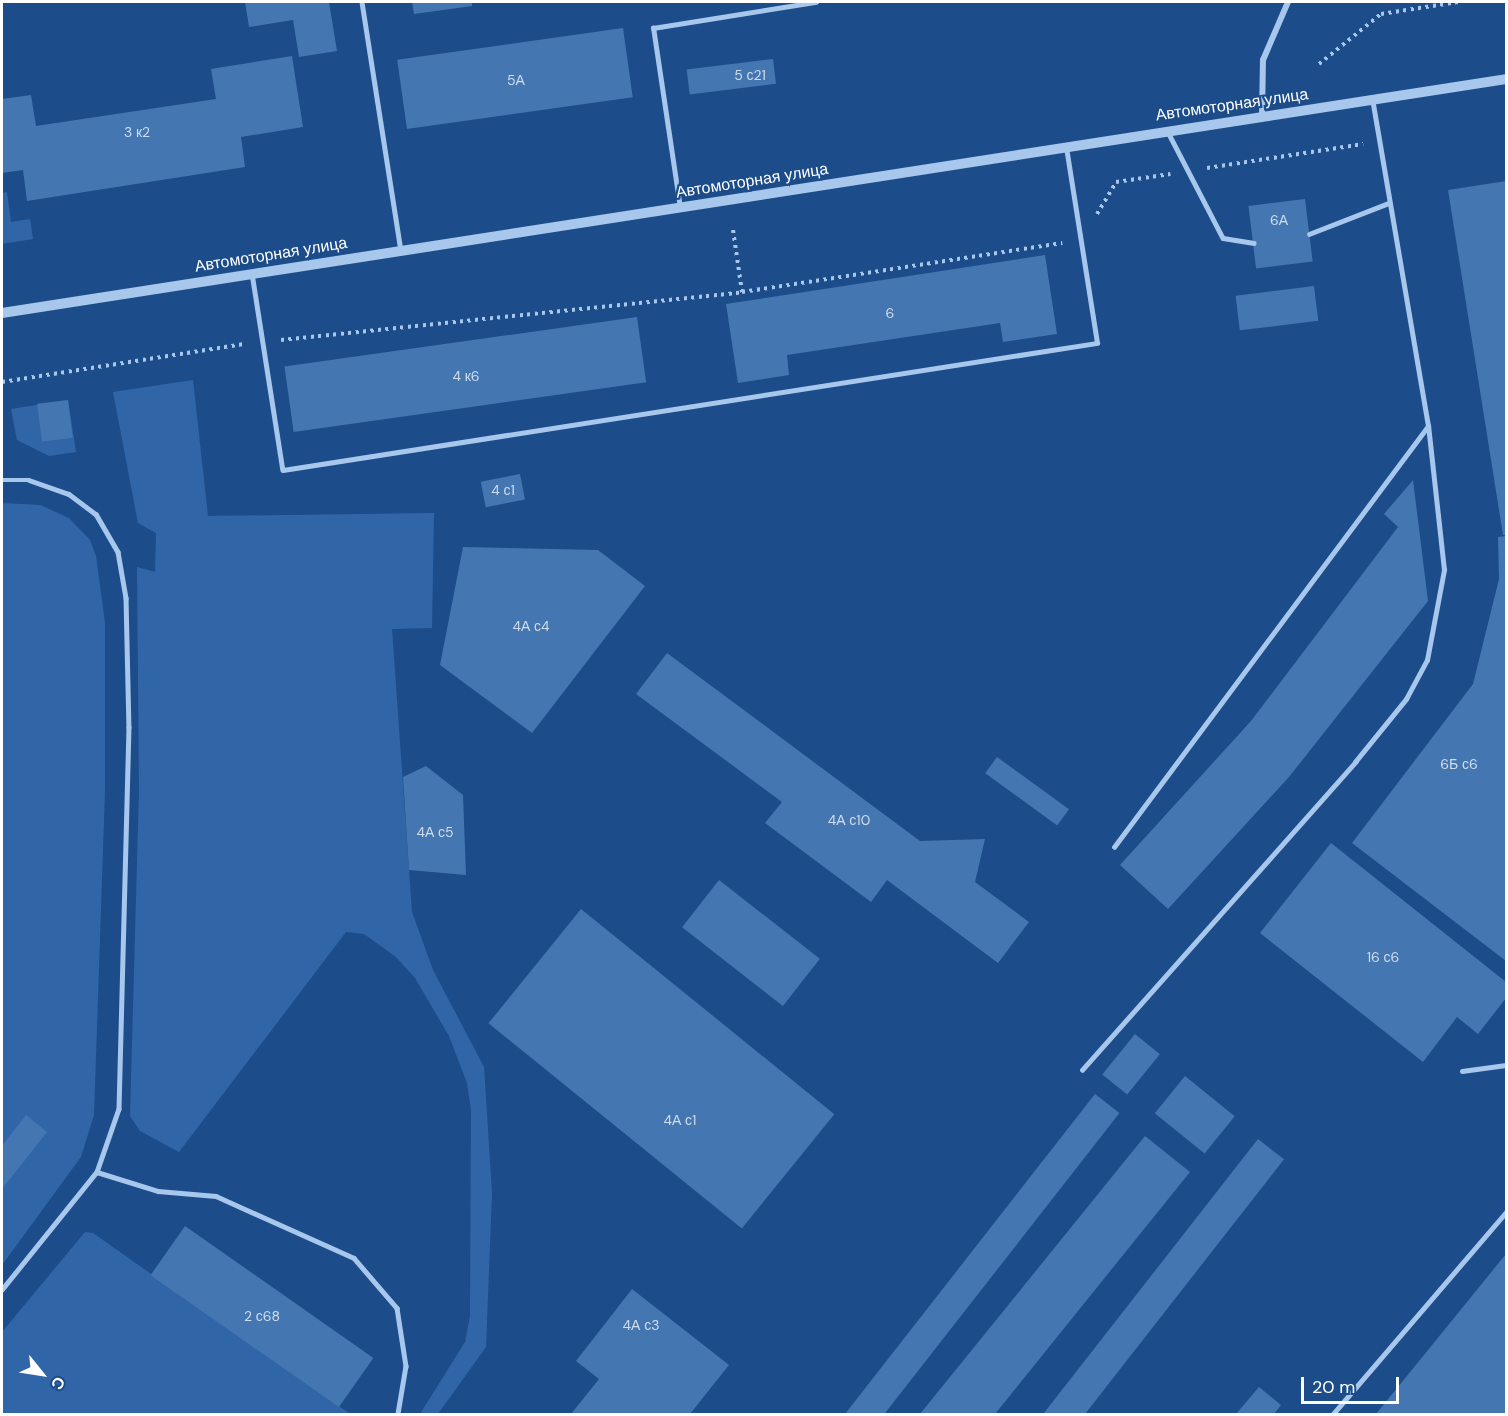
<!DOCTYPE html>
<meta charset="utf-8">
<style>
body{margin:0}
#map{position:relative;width:1508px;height:1416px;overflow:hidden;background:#1c4d8a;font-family:"DM Sans",sans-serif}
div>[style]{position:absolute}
.green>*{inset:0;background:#3066a8}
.building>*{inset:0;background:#4476b2;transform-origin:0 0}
.path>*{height:4px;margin-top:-2px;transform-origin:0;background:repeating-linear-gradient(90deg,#a7c7ec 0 3px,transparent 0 7.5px)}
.service>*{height:4.5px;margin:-2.25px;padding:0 2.25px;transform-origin:2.25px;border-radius:2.25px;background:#a7c7ec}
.minor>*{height:6px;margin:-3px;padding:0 3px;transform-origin:3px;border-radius:3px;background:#a7c7ec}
.tertiary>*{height:10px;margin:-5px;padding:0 5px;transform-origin:5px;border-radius:5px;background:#a7c7ec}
span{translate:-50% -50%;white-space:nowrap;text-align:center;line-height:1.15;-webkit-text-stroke:4.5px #1c4d8a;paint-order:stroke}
.number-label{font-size:14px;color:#d0ddec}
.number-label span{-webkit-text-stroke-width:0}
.street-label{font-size:16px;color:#fff}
.frame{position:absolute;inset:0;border:3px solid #fff;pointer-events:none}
.north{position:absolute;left:12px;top:1344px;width:60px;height:60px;-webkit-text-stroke:4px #1c4d8a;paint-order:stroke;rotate:120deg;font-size:16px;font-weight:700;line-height:24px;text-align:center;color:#fff}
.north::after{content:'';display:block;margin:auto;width:21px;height:27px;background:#fff;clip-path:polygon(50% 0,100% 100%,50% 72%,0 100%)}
.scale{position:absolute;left:1301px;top:1377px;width:98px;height:27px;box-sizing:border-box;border:3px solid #fff;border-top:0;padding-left:8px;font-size:18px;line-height:21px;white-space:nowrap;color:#fff;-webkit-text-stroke:4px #1c4d8a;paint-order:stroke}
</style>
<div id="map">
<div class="green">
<i style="clip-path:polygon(7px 192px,11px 222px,30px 219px,33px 239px,2px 244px,2px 193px)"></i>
<i style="clip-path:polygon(193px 380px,208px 516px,434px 513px,432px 628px,392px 629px,412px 912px,433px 970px,484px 1067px,492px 1193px,486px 1347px,438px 1414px,420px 1414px,465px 1342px,470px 1316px,471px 1110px,467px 1083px,449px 1036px,415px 978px,396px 957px,364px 934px,346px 932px,179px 1152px,140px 1131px,130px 1116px,139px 790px,137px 567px,155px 572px,156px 533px,138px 523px,113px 392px)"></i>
<i style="clip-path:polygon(68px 400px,76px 452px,49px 456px,17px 440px,11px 409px)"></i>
<i style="clip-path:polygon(2px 503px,40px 505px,69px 518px,90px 540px,96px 556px,105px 623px,105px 790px,94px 1115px,81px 1157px,2px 1265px)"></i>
<i style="clip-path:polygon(85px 1232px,93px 1233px,350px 1414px,2px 1414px,2px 1332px)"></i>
</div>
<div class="building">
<i style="clip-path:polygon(245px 2px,329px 2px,337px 51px,299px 57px,293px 20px,249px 27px)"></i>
<i style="clip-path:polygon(412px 2px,472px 2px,472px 6px,414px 14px)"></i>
<i style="left:623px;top:28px;width:70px;height:228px;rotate:82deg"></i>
<i style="clip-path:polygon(292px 56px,303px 127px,241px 137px,245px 167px,27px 201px,23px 170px,2px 173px,2px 99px,31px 95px,36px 126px,216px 99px,211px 69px)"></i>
<i style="left:773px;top:59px;width:25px;height:87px;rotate:83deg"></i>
<i style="clip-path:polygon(1506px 181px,1506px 535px,1503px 535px,1448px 190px)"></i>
<i style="left:1305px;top:199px;width:63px;height:57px;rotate:83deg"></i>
<i style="clip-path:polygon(1045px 255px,1057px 334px,1003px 342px,1000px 323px,787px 355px,789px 375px,738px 383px,726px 304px)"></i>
<i style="left:1314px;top:286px;width:35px;height:79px;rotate:83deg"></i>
<i style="left:637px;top:317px;width:66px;height:356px;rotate:82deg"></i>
<i style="left:68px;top:400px;width:38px;height:31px;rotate:83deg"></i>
<i style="left:520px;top:474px;width:26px;height:40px;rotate:79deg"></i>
<i style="clip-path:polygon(1413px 480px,1428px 601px,1289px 777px,1168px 909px,1120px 865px,1251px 721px,1398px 527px,1384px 514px)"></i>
<i style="clip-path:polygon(1506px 536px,1506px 961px,1352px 843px,1473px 684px,1499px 579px,1498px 537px)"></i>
<i style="clip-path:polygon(463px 547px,598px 550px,645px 586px,532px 733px,440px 665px)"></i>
<i style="clip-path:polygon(667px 653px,920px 841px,985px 839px,975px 882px,1029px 922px,998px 963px,887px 880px,871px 902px,765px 823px,782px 802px,636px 694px)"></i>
<i style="left:997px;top:757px;width:89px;height:20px;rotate:36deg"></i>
<i style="clip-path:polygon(426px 766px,463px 795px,466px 875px,409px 870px,403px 777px)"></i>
<i style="clip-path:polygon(1331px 843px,1506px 982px,1506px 998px,1478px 1034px,1457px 1017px,1423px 1062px,1260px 933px)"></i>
<i style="left:719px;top:880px;width:128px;height:60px;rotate:38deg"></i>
<i style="left:581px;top:909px;width:326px;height:147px;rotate:39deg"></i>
<i style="left:1135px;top:1034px;width:32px;height:52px;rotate:39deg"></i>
<i style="left:1185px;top:1076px;width:64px;height:48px;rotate:39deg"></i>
<i style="left:1095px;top:1094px;width:31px;height:409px;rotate:38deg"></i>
<i style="clip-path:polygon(26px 1115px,47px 1132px,2px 1189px,2px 1146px)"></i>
<i style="clip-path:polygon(1145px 1136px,1190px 1172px,995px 1414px,920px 1414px)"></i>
<i style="left:1258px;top:1139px;width:33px;height:353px;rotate:38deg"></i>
<i style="left:185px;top:1226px;width:230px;height:60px;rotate:35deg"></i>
<i style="clip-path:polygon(1506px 1254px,1506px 1414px,1376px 1414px)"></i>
<i style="clip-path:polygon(632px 1289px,729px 1365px,690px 1414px,571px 1414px,599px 1379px,576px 1361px)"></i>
<i style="clip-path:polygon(1259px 1387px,1281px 1405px,1274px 1414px,1236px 1414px)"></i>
</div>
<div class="path">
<i style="left:1319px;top:64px;width:80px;rotate:-38.9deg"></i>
<i style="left:1381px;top:14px;width:78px;rotate:-8.9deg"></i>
<i style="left:1207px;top:168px;width:158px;rotate:-8.7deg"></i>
<i style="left:1097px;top:214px;width:37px;rotate:-59deg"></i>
<i style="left:1116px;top:182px;width:55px;rotate:-8.4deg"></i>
<i style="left:733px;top:230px;width:63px;rotate:81.7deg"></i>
<i style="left:281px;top:340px;width:463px;rotate:-5.9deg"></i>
<i style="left:742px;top:292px;width:324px;rotate:-8.7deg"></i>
<i style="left:2px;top:382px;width:245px;rotate:-8.9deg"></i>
</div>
<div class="service">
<i style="left:362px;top:2px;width:251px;rotate:81.1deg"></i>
<i style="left:1168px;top:132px;width:119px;rotate:62.6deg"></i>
<i style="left:1223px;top:238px;width:31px;rotate:9deg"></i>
<i style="left:680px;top:208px;width:182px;rotate:-98.5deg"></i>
<i style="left:653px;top:28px;width:165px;rotate:-9.1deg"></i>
<i style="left:1309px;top:234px;width:86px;rotate:-21.2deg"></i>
<i style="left:252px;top:273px;width:199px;rotate:81.1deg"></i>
<i style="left:283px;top:470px;width:824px;rotate:-8.87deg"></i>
<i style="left:1097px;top:343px;width:198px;rotate:-99deg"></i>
<i style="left:2px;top:480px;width:27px"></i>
<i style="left:29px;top:480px;width:42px;rotate:19.3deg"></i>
<i style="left:69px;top:494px;width:34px;rotate:37deg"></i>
<i style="left:96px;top:514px;width:44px;rotate:59.9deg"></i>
<i style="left:118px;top:552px;width:47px;rotate:80.1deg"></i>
<i style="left:126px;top:598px;width:129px;rotate:88.7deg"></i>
<i style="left:129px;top:727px;width:382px;rotate:91.5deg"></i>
<i style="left:119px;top:1109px;width:67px;rotate:109.2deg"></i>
<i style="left:97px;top:1172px;width:151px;rotate:128.8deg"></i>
<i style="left:1114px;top:847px;width:525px;rotate:-53.28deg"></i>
<i style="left:1428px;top:426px;width:332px;rotate:-99.7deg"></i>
<i style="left:1082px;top:1070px;width:412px;rotate:-48.4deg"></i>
<i style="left:1355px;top:762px;width:81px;rotate:-51deg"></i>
<i style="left:1406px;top:699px;width:44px;rotate:-61.7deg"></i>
<i style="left:1427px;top:660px;width:92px;rotate:-79.3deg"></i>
<i style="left:1444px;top:570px;width:145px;rotate:-96.3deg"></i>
<i style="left:1462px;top:1071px;width:44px;rotate:-7.8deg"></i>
<i style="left:97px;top:1172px;width:64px;rotate:17.3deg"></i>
<i style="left:158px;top:1191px;width:58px;rotate:4.9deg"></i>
<i style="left:216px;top:1196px;width:151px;rotate:24.2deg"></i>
<i style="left:354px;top:1258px;width:66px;rotate:49.3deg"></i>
<i style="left:397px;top:1308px;width:59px;rotate:81.2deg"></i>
<i style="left:406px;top:1366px;width:49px;rotate:99.5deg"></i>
<i style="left:1333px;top:1414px;width:266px;rotate:-49.4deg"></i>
</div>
<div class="minor">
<i style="left:1262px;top:116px;width:56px;rotate:-89deg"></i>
<i style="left:1263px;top:60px;width:63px;rotate:-66.7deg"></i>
</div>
<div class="tertiary">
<i style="left:2px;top:313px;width:1522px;rotate:-8.84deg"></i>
</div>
<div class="number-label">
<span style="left:750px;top:75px">5 с21</span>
<span style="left:516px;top:80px">5А</span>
<span style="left:137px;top:132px">3 к2</span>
<span style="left:1279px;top:220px">6А</span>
<span style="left:890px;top:313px">6</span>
<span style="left:466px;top:376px">4 к6</span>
<span style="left:503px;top:490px">4 с1</span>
<span style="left:531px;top:626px">4А с4</span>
<span style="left:1459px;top:764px">6Б с6</span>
<span style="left:849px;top:820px">4А с10</span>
<span style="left:435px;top:832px">4А с5</span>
<span style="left:1383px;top:957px">16 с6</span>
<span style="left:680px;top:1120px">4А с1</span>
<span style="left:262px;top:1316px">2 с68</span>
<span style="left:641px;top:1325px">4А с3</span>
</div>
<div class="street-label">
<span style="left:1232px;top:105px;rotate:-8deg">Автомоторная улица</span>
<span style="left:752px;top:181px;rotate:-9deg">Автомоторная улица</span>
<span style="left:271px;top:255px;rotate:-9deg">Автомоторная улица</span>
</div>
<div class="frame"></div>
<div class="north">С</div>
<div class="scale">20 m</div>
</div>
